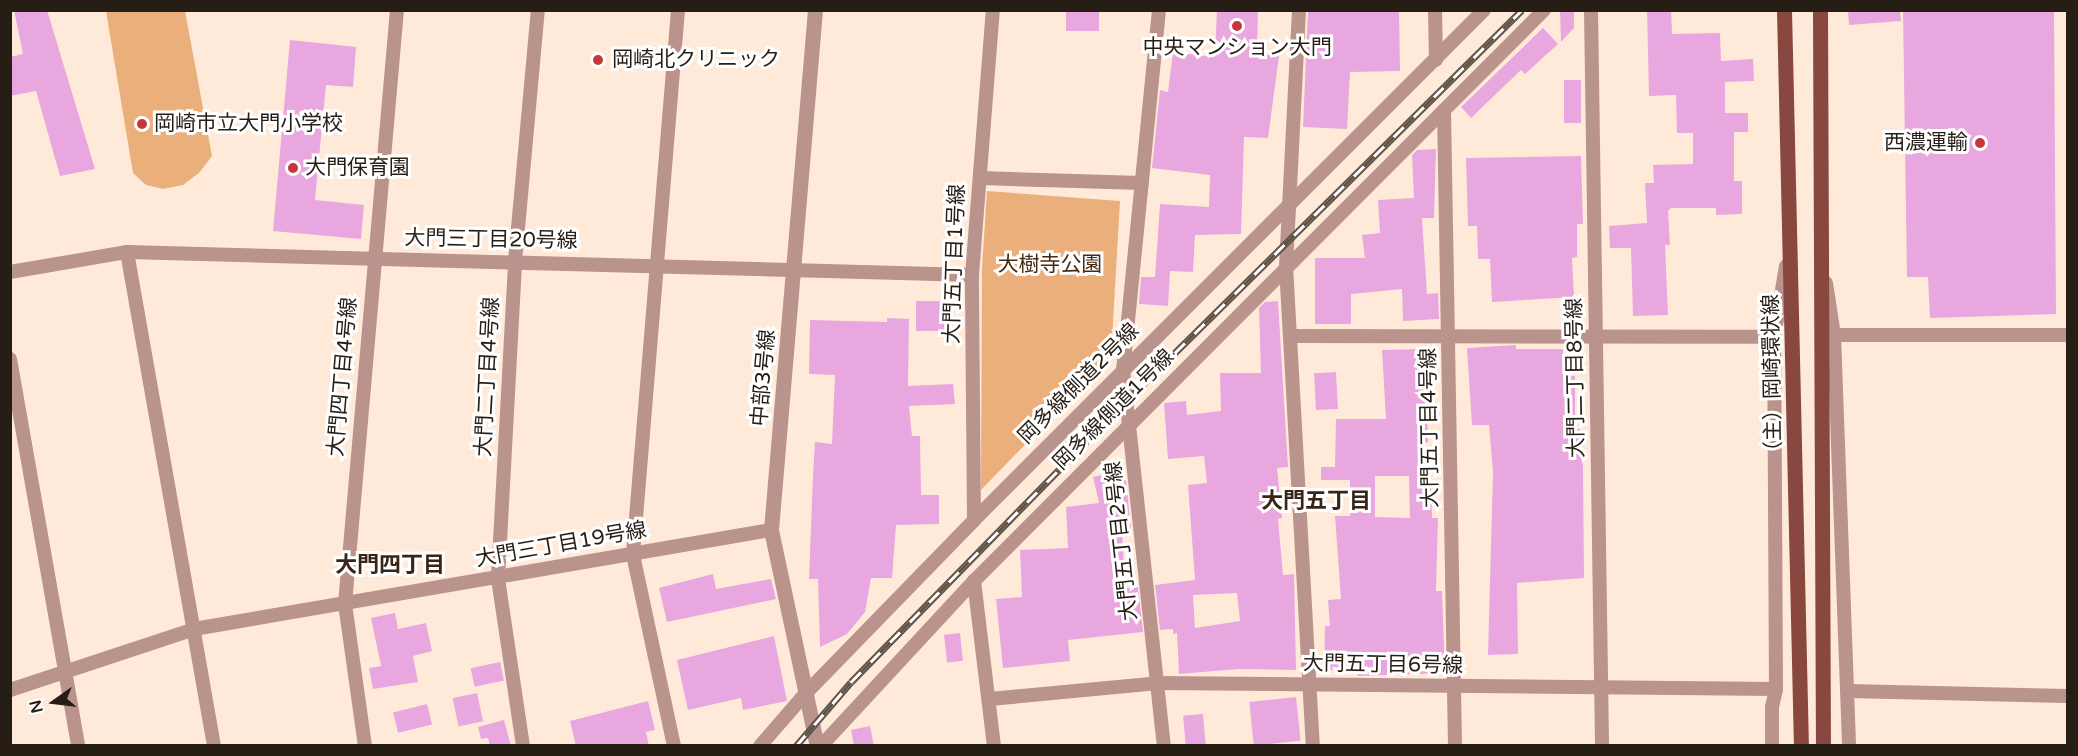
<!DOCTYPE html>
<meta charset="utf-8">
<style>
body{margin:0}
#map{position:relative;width:2078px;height:756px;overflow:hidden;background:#ffead9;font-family:"Varela Round","Noto Sans JP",sans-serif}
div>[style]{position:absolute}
.green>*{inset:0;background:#ebaf7b}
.building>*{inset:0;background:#e9a7e0;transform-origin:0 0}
.minor>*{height:14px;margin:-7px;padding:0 7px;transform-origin:7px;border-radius:7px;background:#ba938d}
.tertiary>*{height:15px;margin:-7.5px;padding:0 7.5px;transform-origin:7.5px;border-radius:7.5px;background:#ba938d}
.primary>*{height:15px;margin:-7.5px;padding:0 7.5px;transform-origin:7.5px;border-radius:7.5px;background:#88473f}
.rail>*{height:7px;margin-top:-3.5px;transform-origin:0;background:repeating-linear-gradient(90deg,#fff 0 14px,#60544a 0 28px);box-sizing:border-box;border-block:2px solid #60544a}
.dots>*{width:16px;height:16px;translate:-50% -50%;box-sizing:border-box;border:3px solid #fff;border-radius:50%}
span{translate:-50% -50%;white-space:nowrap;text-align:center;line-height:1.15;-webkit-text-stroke:6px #fff;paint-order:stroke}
.poi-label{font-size:21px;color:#261d15}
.left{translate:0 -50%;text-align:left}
.right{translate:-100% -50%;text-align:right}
.street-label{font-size:21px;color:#261d15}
.park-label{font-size:21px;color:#462b12}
.neighbourhood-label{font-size:22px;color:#382515;font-weight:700}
.frame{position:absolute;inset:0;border:12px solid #261d15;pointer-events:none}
.north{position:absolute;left:24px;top:672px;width:60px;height:60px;-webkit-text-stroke:4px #fff;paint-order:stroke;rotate:256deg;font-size:16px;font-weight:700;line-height:24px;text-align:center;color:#261d15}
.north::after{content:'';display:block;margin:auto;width:21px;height:27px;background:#261d15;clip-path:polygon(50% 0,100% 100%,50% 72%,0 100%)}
</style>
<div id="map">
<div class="green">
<i style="clip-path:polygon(106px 11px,185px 11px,212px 156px,200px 172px,183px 185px,163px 189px,146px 185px,133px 173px)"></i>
<i style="clip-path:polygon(987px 191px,1120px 201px,1111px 356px,981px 490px,982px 268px)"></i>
</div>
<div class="building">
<i style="clip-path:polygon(14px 10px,47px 10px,95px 169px,60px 176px,36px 91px,10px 96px,10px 57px,23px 54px)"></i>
<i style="left:1066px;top:10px;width:33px;height:21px"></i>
<i style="clip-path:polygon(1217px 10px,1258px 10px,1257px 54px,1279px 56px,1268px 138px,1244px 137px,1241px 234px,1195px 235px,1193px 272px,1170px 271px,1168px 306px,1139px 304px,1141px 277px,1155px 277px,1160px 204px,1209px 207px,1210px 175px,1152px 168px,1160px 90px,1168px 92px,1173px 52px,1215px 57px)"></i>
<i style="clip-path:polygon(1308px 10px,1399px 10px,1400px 71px,1350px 72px,1347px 129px,1303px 127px)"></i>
<i style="clip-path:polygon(1560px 10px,1574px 10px,1574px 28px,1561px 42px)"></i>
<i style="clip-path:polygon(1647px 10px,1671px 10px,1672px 34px,1720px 33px,1721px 61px,1753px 59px,1754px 81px,1725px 82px,1725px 113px,1748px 113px,1748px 132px,1734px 132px,1734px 181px,1742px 181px,1742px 214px,1716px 215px,1716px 208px,1671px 208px,1668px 211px,1670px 245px,1665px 245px,1668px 315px,1633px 316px,1631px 248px,1610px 248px,1609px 226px,1647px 223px,1645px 183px,1654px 183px,1653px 165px,1693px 164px,1693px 133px,1677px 133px,1676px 95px,1649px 96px)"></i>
<i style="clip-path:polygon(1848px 10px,1900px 10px,1901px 21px,1849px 25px)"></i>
<i style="clip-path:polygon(1903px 10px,2054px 10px,2056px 314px,1930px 318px,1928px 277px,1907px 277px)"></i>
<i style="clip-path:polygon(1543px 28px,1558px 44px,1525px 74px,1521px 70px,1471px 118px,1461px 107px)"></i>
<i style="clip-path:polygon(290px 40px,356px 47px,353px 87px,326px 85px,315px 200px,364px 205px,361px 239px,273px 231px)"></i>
<i style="left:1564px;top:80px;width:17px;height:43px"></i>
<i style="clip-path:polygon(1436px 149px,1434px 218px,1422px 218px,1427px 294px,1438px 293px,1439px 319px,1403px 321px,1402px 289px,1351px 294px,1351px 324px,1315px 324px,1315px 258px,1365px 258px,1362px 235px,1380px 233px,1378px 200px,1414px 198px,1412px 155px,1417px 150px)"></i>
<i style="clip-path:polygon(1581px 156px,1583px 224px,1577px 224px,1577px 257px,1572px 258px,1574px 297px,1492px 302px,1490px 259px,1478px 259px,1477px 226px,1468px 226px,1466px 158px)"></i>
<i style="left:916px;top:301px;width:33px;height:30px"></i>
<i style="clip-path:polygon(evenodd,1278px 301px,1288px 467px,1277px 468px,1282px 518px,1278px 519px,1283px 575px,1294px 574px,1296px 670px,1239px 669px,1179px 674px,1177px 633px,1173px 634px,1173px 629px,1160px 630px,1155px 585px,1195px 580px,1188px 485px,1207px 483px,1204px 456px,1168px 459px,1164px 403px,1186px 401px,1187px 415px,1221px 411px,1220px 373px,1261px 373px,1259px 308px,1265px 302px,1278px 301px,1237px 593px,1240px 621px,1195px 628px,1193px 595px,1237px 593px)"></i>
<i style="clip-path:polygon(887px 318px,909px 319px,908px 386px,953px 384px,955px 404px,909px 406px,912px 436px,920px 436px,921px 495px,939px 495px,939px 524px,896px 525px,892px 578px,871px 578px,865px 612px,847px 634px,820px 647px,818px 579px,809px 579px,813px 475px,815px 442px,832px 444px,835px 375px,809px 374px,810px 320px,887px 322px)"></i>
<i style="clip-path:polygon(1516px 345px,1516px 349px,1563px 349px,1563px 376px,1575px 376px,1575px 429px,1580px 429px,1583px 466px,1584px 578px,1517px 583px,1518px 654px,1488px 655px,1493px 472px,1489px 425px,1472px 425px,1467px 348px)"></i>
<i style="clip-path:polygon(evenodd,1425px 349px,1428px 442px,1423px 443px,1424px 482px,1431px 482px,1432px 518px,1438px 518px,1436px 591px,1442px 591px,1445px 673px,1358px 676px,1357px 668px,1324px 670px,1325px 626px,1330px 626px,1328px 600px,1341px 599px,1335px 516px,1350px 516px,1350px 480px,1321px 480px,1321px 467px,1335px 467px,1336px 419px,1386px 419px,1382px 350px,1425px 349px,1375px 476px,1409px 476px,1410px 518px,1375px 517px,1375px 476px)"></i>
<i style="left:1336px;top:372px;width:37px;height:22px;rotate:87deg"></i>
<i style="clip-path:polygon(1125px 470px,1131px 530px,1122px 531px,1125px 588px,1138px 587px,1143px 632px,1068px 640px,1070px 661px,1003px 668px,996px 599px,1022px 597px,1020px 550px,1068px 548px,1066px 507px,1099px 503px,1093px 477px)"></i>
<i style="clip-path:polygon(713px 574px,716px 589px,771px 579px,776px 599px,667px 622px,659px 588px)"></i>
<i style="clip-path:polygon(395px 613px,398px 629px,426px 623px,432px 651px,413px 656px,418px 682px,373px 689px,369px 668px,381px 666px,371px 618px)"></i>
<i style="left:960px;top:633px;width:28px;height:16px;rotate:84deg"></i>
<i style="clip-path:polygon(774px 636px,787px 701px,743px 710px,741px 698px,688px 710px,677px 660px)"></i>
<i style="left:500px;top:662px;width:19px;height:30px;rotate:78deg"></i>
<i style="left:477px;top:693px;width:29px;height:25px;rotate:78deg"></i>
<i style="left:1296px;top:697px;width:44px;height:47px;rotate:84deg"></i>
<i style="clip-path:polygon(648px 701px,655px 730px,646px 732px,649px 746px,576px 746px,570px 721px)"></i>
<i style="left:427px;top:704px;width:21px;height:35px;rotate:76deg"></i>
<i style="left:1203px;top:714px;width:32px;height:20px;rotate:85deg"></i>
<i style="clip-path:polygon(504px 720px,511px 746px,490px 746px,488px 738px,481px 739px,478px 727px)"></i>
<i style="clip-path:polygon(870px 726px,874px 746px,854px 746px,851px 730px)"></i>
</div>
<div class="minor">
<i style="left:1159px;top:10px;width:362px;rotate:95.7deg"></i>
<i style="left:1123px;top:370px;width:378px;rotate:83.8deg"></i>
<i style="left:1299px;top:10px;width:256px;rotate:92.9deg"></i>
<i style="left:1286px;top:266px;width:481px;rotate:86.8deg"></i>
<i style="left:1435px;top:10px;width:50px;rotate:88.9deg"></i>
<i style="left:1591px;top:10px;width:736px;rotate:89.14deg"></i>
<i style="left:1444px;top:110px;width:636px;rotate:89.01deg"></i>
<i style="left:980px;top:178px;width:162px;rotate:1.8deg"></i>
<i style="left:127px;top:252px;width:502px;rotate:80.01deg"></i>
<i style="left:10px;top:272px;width:119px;rotate:-9.7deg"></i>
<i style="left:127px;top:252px;width:845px;rotate:1.56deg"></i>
<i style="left:1826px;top:283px;width:53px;rotate:81.3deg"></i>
<i style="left:1834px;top:335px;width:411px;rotate:87.9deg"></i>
<i style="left:1834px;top:335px;width:234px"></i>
<i style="left:1291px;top:336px;width:483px;rotate:0.1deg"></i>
<i style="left:10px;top:359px;width:393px;rotate:80deg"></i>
<i style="left:974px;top:520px;width:245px;rotate:-90.5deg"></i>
<i style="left:972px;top:275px;width:266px;rotate:-85.5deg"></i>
<i style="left:974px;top:581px;width:166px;rotate:83.1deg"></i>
<i style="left:10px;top:690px;width:194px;rotate:-18.3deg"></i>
<i style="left:194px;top:629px;width:585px;rotate:-9.74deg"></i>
<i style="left:1848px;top:691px;width:220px;rotate:1.3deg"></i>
<i style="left:990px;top:699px;width:169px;rotate:-5.4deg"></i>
<i style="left:1158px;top:683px;width:618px;rotate:0.56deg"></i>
<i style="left:365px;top:746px;width:143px;rotate:-98deg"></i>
<i style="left:345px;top:604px;width:596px;rotate:-85deg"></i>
<i style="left:523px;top:746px;width:170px;rotate:-98.5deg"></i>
<i style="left:498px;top:578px;width:317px;rotate:-86.9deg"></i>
<i style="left:515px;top:261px;width:252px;rotate:-84.8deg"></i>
<i style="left:674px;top:746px;width:196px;rotate:-102.1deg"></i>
<i style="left:633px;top:554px;width:546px;rotate:-85.27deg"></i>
<i style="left:760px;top:746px;width:69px;rotate:-49.1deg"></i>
<i style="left:805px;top:694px;width:243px;rotate:-45.8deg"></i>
<i style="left:974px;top:520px;width:721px;rotate:-45deg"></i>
<i style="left:821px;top:746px;width:225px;rotate:-47.2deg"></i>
<i style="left:974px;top:581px;width:807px;rotate:-45.05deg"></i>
<i style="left:1772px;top:746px;width:39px;rotate:-90deg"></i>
<i style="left:1772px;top:707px;width:18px;rotate:-77deg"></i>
<i style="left:1776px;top:689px;width:352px;rotate:-90.3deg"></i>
<i style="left:1774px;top:337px;width:72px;rotate:-80.4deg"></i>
</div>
<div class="tertiary">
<i style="left:815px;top:10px;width:522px;rotate:94.84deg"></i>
<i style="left:771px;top:530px;width:221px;rotate:78deg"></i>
</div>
<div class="primary">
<i style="left:1784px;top:10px;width:736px;rotate:88.68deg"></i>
<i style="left:1820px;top:10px;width:736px;rotate:89.77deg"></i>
</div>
<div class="rail">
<i style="left:796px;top:746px;width:84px;rotate:-49.3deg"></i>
<i style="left:851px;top:682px;width:378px;rotate:-45.6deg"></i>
<i style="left:1115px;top:412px;width:572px;rotate:-44.65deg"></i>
</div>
<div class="dots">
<i style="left:1237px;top:26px;background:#c6373b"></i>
<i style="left:598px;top:60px;background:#c6373b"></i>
<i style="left:142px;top:124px;background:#c6373b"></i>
<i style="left:1980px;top:143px;background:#c6373b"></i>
<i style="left:293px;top:168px;background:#c6373b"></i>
</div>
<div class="poi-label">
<span style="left:1237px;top:48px">中央マンション大門</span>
<span class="left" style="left:612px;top:60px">岡崎北クリニック</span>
<span class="left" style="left:154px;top:124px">岡崎市立大門小学校</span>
<span class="right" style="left:1968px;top:143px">西濃運輸</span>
<span class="left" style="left:305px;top:168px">大門保育園</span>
</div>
<div class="street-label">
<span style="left:491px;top:240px;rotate:1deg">大門三丁目20号線</span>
<span style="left:955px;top:264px;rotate:-88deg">大門五丁目1号線</span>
<span style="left:343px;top:377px;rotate:-85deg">大門四丁目4号線</span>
<span style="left:488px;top:377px;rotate:-87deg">大門二丁目4号線</span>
<span style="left:764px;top:378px;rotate:-85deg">中部3号線</span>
<span style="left:1576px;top:378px;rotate:-91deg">大門二丁目8号線</span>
<span style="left:1773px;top:378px;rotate:-91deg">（主）岡崎環状線</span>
<span style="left:1079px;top:384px;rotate:-45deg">岡多線側道2号線</span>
<span style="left:1114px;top:410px;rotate:-45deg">岡多線側道1号線</span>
<span style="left:1430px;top:428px;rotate:-91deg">大門五丁目4号線</span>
<span style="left:1122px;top:541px;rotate:-96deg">大門五丁目2号線</span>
<span style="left:561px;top:545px;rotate:-10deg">大門三丁目19号線</span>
<span style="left:1383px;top:665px;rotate:1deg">大門五丁目6号線</span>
</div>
<div class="park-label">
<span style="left:1050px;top:265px">大樹寺公園</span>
</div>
<div class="neighbourhood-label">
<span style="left:1316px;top:502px">大門五丁目</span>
<span style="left:390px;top:566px">大門四丁目</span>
</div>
<div class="frame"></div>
<div class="north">N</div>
</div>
